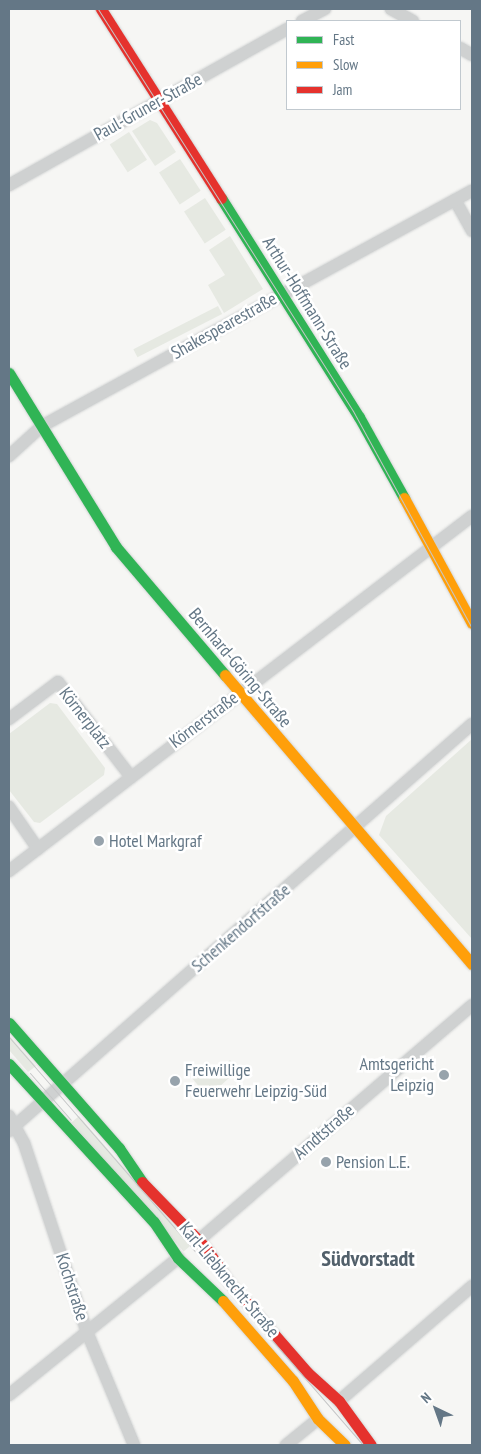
<!DOCTYPE html>
<meta charset="utf-8">
<style>
body{margin:0}
#map{position:relative;width:481px;height:1454px;overflow:hidden;background:#f6f6f4;font-family:"PT Sans Narrow",sans-serif}
div>[style]{position:absolute}
.green>*{inset:0;background:#e6e9e2;transform-origin:0 0}
.roads{filter:drop-shadow(0 0 1px #d2d4d4) drop-shadow(0 0 1px #d2d4d4)}
.street>*{height:12px;margin:-6px;padding:0 6px;transform-origin:6px;border-radius:6px;background:#cfd1d1}
.fast>*{height:11px;margin:-5.5px;padding:0 5.5px;transform-origin:5.5px;border-radius:5.5px;background:#30b455}
.slow>*{height:11px;margin:-5.5px;padding:0 5.5px;transform-origin:5.5px;border-radius:5.5px;background:#ff9f0a}
.jam>*{height:11px;margin:-5.5px;padding:0 5.5px;transform-origin:5.5px;border-radius:5.5px;background:#e5322d}
.tram>*{height:1px;margin:-0.5px;padding:0 0.5px;transform-origin:0.5px;border-radius:0.5px;background:#c5c6c7}
.dots>*{width:14px;height:14px;translate:-50% -50%;box-sizing:border-box;border:2px solid #fff;border-radius:50%}
span{translate:-50% -50%;white-space:nowrap;text-align:center;line-height:1.15;-webkit-text-stroke:5px #fff;paint-order:stroke}
.street-label{font-size:18px;color:#647786}
.poi-label{font-size:18px;color:#647786}
.left{translate:0 -50%;text-align:left}
.right{translate:-100% -50%;text-align:right}
.district-label{font-size:22px;color:#52606b;font-weight:700}
.frame{position:absolute;inset:0;border:10px solid #647786;pointer-events:none}
.legend{position:absolute;left:286px;top:20px;width:175px;height:90px;box-sizing:border-box;background:#fff;border:1px solid #c1c9cf;margin:0;padding:6px 9px;list-style:none;font-size:15px;color:#647786}
.legend li{display:flex;align-items:center;gap:10px;height:25px}
.legend b{width:25px;border:1px solid #c1c9cf}
.north{position:absolute;left:411px;top:1384px;width:50px;height:50px;-webkit-text-stroke:4px #fff;paint-order:stroke;rotate:318deg;font-size:14px;font-weight:700;line-height:20px;text-align:center;color:#647786}
.north::after{content:'';display:block;margin:auto;width:18px;height:22px;background:#647786;clip-path:polygon(50% 0,100% 100%,50% 72%,0 100%)}
</style>
<div id="map">
<div class="green">
<i style="clip-path:polygon(150px 120px,157px 123px,176px 152px,155px 166px,132px 131px)"></i>
<i style="left:129px;top:132px;width:33px;height:23px;rotate:57deg"></i>
<i style="left:180px;top:159px;width:38px;height:25px;rotate:57deg"></i>
<i style="left:205px;top:198px;width:38px;height:25px;rotate:57deg"></i>
<i style="clip-path:polygon(230px 236px,263px 289px,224px 313px,208px 285px,225px 275px,209px 250px)"></i>
<i style="left:218px;top:306px;width:9px;height:95px;rotate:63deg"></i>
<i style="clip-path:polygon(50px 703px,57px 704px,105px 768px,104px 775px,40px 823px,34px 822px,9px 790px,9px 734px)"></i>
<i style="clip-path:polygon(472px 739px,472px 939px,379px 835px,386px 816px)"></i>
<i style="clip-path:polygon(9px 1035px,36px 1066px,28px 1072px,9px 1050px)"></i>
<i style="clip-path:polygon(230px 1060px,239px 1069px,208px 1097px,191px 1077px,204px 1065px,214px 1071px)"></i>
<i style="left:79px;top:1116px;width:171px;height:10px;rotate:49deg"></i>
</div>
<div class="roads">
<div class="street">
<i style="left:391px;top:9px;width:25px;rotate:29deg"></i>
<i style="left:302px;top:21px;width:26px;rotate:-28deg"></i>
<i style="left:460px;top:48px;width:14px;rotate:30deg"></i>
<i style="left:9px;top:185px;width:319px;rotate:-29.3deg"></i>
<i style="left:455px;top:200px;width:35px;rotate:61deg"></i>
<i style="left:9px;top:456px;width:45px;rotate:-42.3deg"></i>
<i style="left:42px;top:426px;width:490px;rotate:-28.7deg"></i>
<i style="left:9px;top:719px;width:61px;rotate:-37.1deg"></i>
<i style="left:58px;top:682px;width:120px;rotate:52.5deg"></i>
<i style="left:9px;top:807px;width:51px;rotate:55.4deg"></i>
<i style="left:9px;top:871px;width:583px;rotate:-37.48deg"></i>
<i style="left:9px;top:1116px;width:31px;rotate:61deg"></i>
<i style="left:24px;top:1143px;width:199px;rotate:71.6deg"></i>
<i style="left:87px;top:1332px;width:122px;rotate:67.4deg"></i>
<i style="left:9px;top:1131px;width:616px;rotate:-41.32deg"></i>
<i style="left:199px;top:1240px;width:360px;rotate:-40.7deg"></i>
<i style="left:9px;top:1395px;width:218px;rotate:-39deg"></i>
<i style="left:339px;top:1401px;width:176px;rotate:-40.8deg"></i>
<i style="left:286px;top:1445px;width:41px;rotate:-39.1deg"></i>
</div>
<div class="fast">
<i style="left:221px;top:198px;width:259px;rotate:57.8deg"></i>
<i style="left:359px;top:417px;width:93px;rotate:60.9deg"></i>
<i style="left:9px;top:373px;width:204px;rotate:58.4deg"></i>
<i style="left:116px;top:547px;width:168px;rotate:49.6deg"></i>
<i style="left:9px;top:1023px;width:167px;rotate:48.7deg"></i>
<i style="left:119px;top:1148px;width:41px;rotate:55.9deg"></i>
<i style="left:9px;top:1064px;width:214px;rotate:47.5deg"></i>
<i style="left:154px;top:1222px;width:43px;rotate:56.3deg"></i>
<i style="left:178px;top:1258px;width:62px;rotate:43.7deg"></i>
</div>
<div class="slow">
<i style="left:404px;top:498px;width:142px;rotate:61.5deg"></i>
<i style="left:225px;top:675px;width:380px;rotate:49.5deg"></i>
<i style="left:223px;top:1301px;width:106px;rotate:48.8deg"></i>
<i style="left:293px;top:1381px;width:45px;rotate:56.7deg"></i>
<i style="left:318px;top:1419px;width:37px;rotate:44deg"></i>
</div>
<div class="jam">
<i style="left:101px;top:9px;width:224px;rotate:57.6deg"></i>
<i style="left:142px;top:1182px;width:92px;rotate:45.9deg"></i>
<i style="left:206px;top:1248px;width:40px;rotate:56deg"></i>
<i style="left:228px;top:1281px;width:121px;rotate:49deg"></i>
<i style="left:307px;top:1372px;width:43px;rotate:42.2deg"></i>
<i style="left:339px;top:1401px;width:54px;rotate:54deg"></i>
</div>
</div>
<div class="tram">
<i style="left:98px;top:9px;width:476px;rotate:57.6deg"></i>
<i style="left:353px;top:411px;width:247px;rotate:61.3deg"></i>
<i style="left:9px;top:1037px;width:540px;rotate:49.05deg"></i>
<i style="left:30px;top:1073px;width:62px;rotate:48.9deg"></i>
</div>
<div class="dots">
<i style="left:99px;top:841px;background:#97a3ac"></i>
<i style="left:444px;top:1075px;background:#97a3ac"></i>
<i style="left:175px;top:1081px;background:#97a3ac"></i>
<i style="left:326px;top:1162px;background:#97a3ac"></i>
</div>
<div class="street-label">
<span style="left:148px;top:107px;rotate:-29deg">Paul-Gruner-Straße</span>
<span style="left:307px;top:303px;rotate:58deg">Arthur-Hoffmann-Straße</span>
<span style="left:224px;top:326px;rotate:-29deg">Shakespearestraße</span>
<span style="left:240px;top:668px;rotate:50deg">Bernhard-Göring-Straße</span>
<span style="left:85px;top:718px;rotate:52deg">Körnerplatz</span>
<span style="left:204px;top:720px;rotate:-37deg">Körnerstraße</span>
<span style="left:241px;top:928px;rotate:-41deg">Schenkendorfstraße</span>
<span style="left:324px;top:1132px;rotate:-41deg">Arndtstraße</span>
<span style="left:229px;top:1280px;rotate:50deg">Karl-Liebknecht-Straße</span>
<span style="left:72px;top:1287px;rotate:72deg">Kochstraße</span>
</div>
<div class="poi-label">
<span class="left" style="left:109px;top:841px">Hotel Markgraf</span>
<span class="right" style="left:434px;top:1075px">Amtsgericht<br>Leipzig</span>
<span class="left" style="left:185px;top:1081px">Freiwillige<br>Feuerwehr Leipzig-Süd</span>
<span class="left" style="left:336px;top:1162px">Pension L.E.</span>
</div>
<div class="district-label">
<span style="left:368px;top:1259px">Südvorstadt</span>
</div>
<div class="frame"></div>
<ul class="legend">
<li><b style="height:6px;background:#30b455"></b>Fast</li>
<li><b style="height:6px;background:#ff9f0a"></b>Slow</li>
<li><b style="height:6px;background:#e5322d"></b>Jam</li>
</ul>
<div class="north">N</div>
</div>
